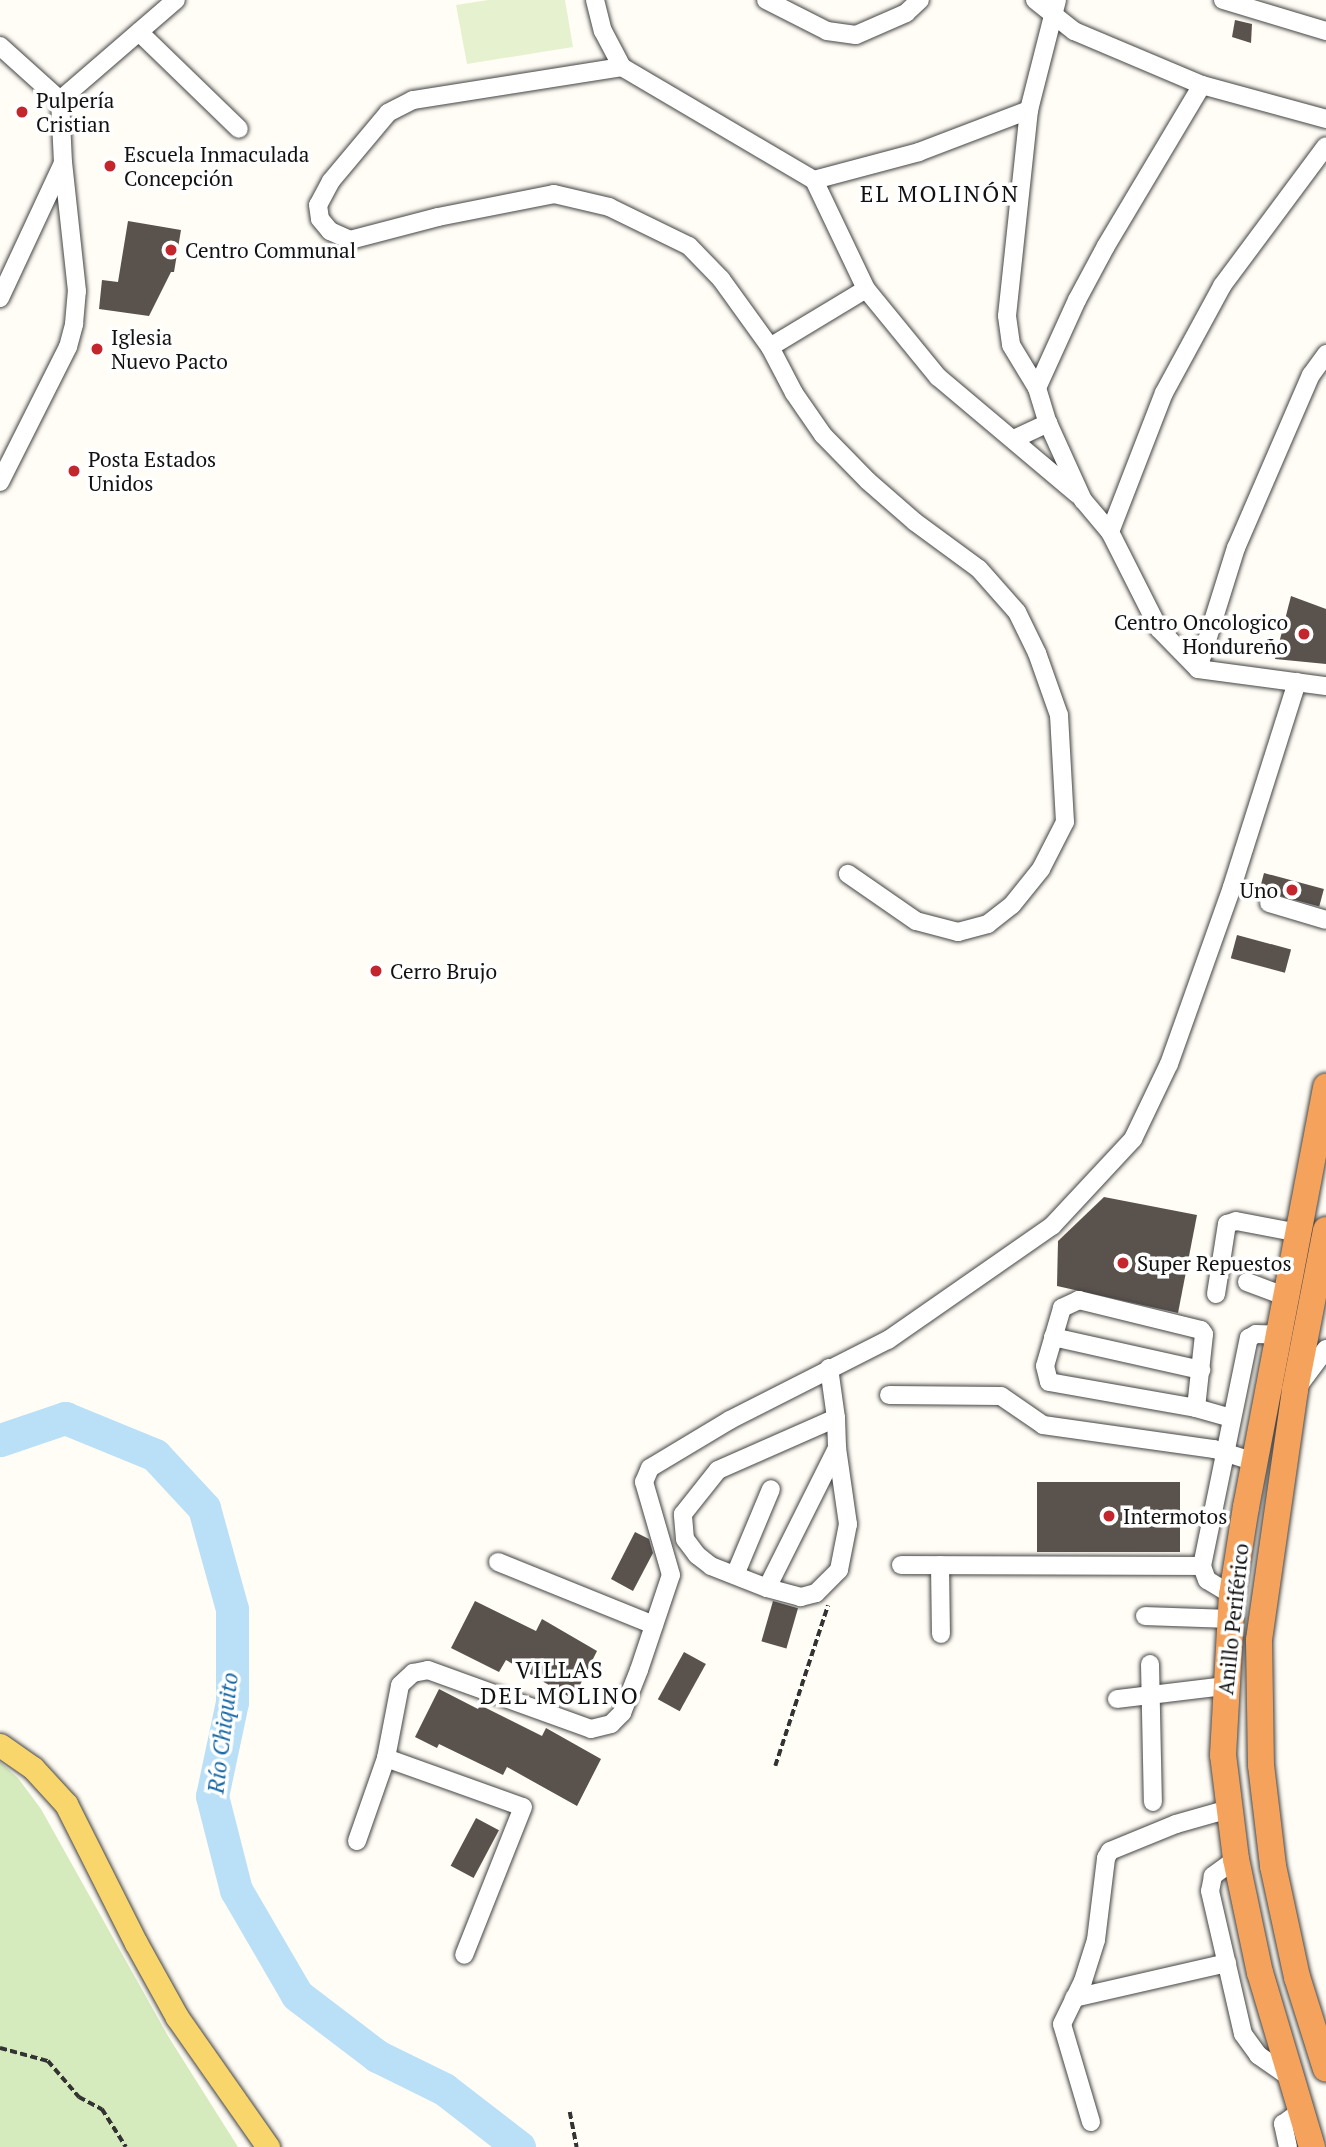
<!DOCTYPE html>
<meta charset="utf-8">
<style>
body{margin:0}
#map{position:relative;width:1326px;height:2147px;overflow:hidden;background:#fffdf5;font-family:"PT Serif",serif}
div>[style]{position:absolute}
.green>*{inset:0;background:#d5ebbd}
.pitch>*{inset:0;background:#e6f2cf}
.river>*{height:33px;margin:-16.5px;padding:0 16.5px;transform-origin:16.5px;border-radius:16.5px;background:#b9e0f7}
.building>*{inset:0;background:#5a524d;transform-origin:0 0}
.path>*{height:3.5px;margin-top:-1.75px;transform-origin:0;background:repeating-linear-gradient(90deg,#333 0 7px,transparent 0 10.5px)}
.roads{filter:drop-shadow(0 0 2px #444) drop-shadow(0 0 2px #444)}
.minor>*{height:18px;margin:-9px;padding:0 9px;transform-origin:9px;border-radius:9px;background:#fff}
.major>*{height:23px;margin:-11.5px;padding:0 11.5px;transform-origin:11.5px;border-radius:11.5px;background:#f9d66b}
.highway>*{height:26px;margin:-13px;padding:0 13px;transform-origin:13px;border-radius:13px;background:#f5a25d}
.dots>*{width:19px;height:19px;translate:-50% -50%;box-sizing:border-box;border:4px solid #fff;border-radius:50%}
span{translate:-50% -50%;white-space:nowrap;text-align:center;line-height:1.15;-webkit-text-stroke:7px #fff;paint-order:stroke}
.poi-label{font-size:21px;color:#111}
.left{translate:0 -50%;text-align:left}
.right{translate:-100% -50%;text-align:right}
.street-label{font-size:21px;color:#111}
.neighbourhood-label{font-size:23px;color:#111;letter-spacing:2px}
.water-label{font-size:23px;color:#1768a6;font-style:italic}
</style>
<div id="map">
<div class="green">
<i style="clip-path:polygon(0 1762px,18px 1778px,41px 1809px,168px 2036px,238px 2147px,0 2147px)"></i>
</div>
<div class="pitch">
<i style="clip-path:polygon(488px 0,565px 0,573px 47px,467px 64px,456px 5px)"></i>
</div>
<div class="river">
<i style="left:0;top:1440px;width:69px;rotate:-18.7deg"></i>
<i style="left:65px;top:1418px;width:97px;rotate:22.3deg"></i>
<i style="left:155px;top:1455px;width:72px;rotate:47.2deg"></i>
<i style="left:204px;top:1508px;width:105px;rotate:74.5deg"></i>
<i style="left:232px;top:1609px;width:93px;rotate:90deg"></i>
<i style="left:232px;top:1702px;width:96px;rotate:102deg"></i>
<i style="left:212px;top:1796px;width:97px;rotate:75.7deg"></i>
<i style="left:236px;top:1890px;width:121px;rotate:59.8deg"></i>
<i style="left:297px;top:1995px;width:101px;rotate:37.3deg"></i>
<i style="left:377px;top:2056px;width:75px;rotate:26.2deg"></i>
<i style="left:444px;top:2089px;width:95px;rotate:37.7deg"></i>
</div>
<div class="building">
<i style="clip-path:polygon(1235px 20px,1252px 24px,1251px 43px,1232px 37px)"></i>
<i style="clip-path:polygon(128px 221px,181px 230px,174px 272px,171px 272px,149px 316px,99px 309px,102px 280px,118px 282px)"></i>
<i style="clip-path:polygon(1291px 596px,1326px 609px,1326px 664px,1275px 659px)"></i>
<i style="left:1264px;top:873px;width:62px;height:18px;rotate:15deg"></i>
<i style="left:1237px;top:935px;width:56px;height:24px;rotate:15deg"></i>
<i style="clip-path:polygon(1104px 1197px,1197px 1215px,1178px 1313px,1057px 1286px,1058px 1241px)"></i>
<i style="left:1037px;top:1482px;width:143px;height:70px"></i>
<i style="clip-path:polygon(635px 1532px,649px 1539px,653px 1553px,633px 1591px,611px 1579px)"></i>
<i style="clip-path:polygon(475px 1601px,536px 1631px,542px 1619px,597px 1651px,573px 1699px,506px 1660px,499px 1672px,451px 1648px)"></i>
<i style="left:773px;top:1601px;width:26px;height:42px;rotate:16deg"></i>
<i style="left:684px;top:1652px;width:25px;height:54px;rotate:29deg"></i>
<i style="clip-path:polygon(439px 1689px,478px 1709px,480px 1705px,542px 1736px,546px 1728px,601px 1759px,577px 1806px,507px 1767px,503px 1775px,439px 1744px,437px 1748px,415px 1737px)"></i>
<i style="left:476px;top:1818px;width:26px;height:54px;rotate:28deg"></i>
</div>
<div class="path">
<i style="left:775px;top:1766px;width:169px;rotate:-71.8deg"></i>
<i style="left:0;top:2048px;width:50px;rotate:15.2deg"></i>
<i style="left:48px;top:2061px;width:48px;rotate:49.3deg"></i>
<i style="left:79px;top:2097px;width:26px;rotate:28deg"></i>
<i style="left:102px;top:2109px;width:45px;rotate:57.7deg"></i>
<i style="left:570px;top:2112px;width:36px;rotate:79deg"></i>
</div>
<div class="roads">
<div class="minor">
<i style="left:595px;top:0;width:32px;rotate:76deg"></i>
<i style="left:603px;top:31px;width:41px;rotate:62.2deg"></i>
<i style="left:622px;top:67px;width:223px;rotate:30.5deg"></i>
<i style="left:814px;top:180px;width:121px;rotate:64.5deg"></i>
<i style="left:866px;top:289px;width:114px;rotate:50.7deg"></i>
<i style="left:938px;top:377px;width:183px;rotate:40.1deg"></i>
<i style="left:766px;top:0;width:68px;rotate:26.9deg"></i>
<i style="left:827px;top:31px;width:29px;rotate:8deg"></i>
<i style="left:856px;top:35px;width:55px;rotate:-23.7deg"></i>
<i style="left:906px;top:13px;width:19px;rotate:-43deg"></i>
<i style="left:1035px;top:0;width:50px;rotate:38.5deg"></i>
<i style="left:1074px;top:31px;width:139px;rotate:22.9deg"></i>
<i style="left:1202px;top:85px;width:129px;rotate:15.3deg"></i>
<i style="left:1057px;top:0;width:114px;rotate:104.3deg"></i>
<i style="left:1029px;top:110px;width:207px;rotate:96.1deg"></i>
<i style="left:1007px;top:316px;width:29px;rotate:82deg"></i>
<i style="left:1011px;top:345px;width:50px;rotate:58.8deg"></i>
<i style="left:1037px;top:388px;width:37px;rotate:73deg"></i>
<i style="left:1048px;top:423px;width:85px;rotate:65.6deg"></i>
<i style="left:1083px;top:500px;width:42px;rotate:49.8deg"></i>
<i style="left:1110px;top:532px;width:109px;rotate:63.2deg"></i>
<i style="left:1159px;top:629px;width:56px;rotate:45.7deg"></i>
<i style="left:1198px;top:669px;width:129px;rotate:7.6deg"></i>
<i style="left:1223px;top:0;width:108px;rotate:16.8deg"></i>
<i style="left:139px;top:32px;width:139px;rotate:44.1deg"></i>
<i style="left:0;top:46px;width:81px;rotate:42deg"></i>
<i style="left:622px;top:67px;width:212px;rotate:171deg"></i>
<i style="left:413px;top:100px;width:28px;rotate:153deg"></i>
<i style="left:388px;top:113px;width:89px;rotate:130deg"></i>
<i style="left:331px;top:181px;width:27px;rotate:118deg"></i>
<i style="left:318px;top:205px;width:14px;rotate:82deg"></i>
<i style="left:320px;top:219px;width:16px;rotate:50deg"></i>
<i style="left:330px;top:231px;width:22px;rotate:24deg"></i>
<i style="left:350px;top:240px;width:91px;rotate:-14.6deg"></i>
<i style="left:438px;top:217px;width:118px;rotate:-11.2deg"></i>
<i style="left:554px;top:194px;width:57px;rotate:13.3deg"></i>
<i style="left:609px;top:207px;width:89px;rotate:26deg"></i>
<i style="left:689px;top:246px;width:46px;rotate:45.9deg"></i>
<i style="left:721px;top:279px;width:84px;rotate:54.2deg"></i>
<i style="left:770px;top:347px;width:52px;rotate:62.4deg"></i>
<i style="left:794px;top:393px;width:51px;rotate:55.4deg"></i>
<i style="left:823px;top:435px;width:64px;rotate:45.6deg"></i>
<i style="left:868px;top:481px;width:62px;rotate:41.1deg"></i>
<i style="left:915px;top:522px;width:79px;rotate:36.3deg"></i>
<i style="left:979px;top:569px;width:57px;rotate:48.5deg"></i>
<i style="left:1017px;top:612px;width:46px;rotate:64deg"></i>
<i style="left:1037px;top:653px;width:66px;rotate:70.5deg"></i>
<i style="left:1059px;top:715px;width:107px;rotate:86.8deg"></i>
<i style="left:1065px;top:822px;width:53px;rotate:117.1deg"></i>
<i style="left:1041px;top:869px;width:46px;rotate:128.9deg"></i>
<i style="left:1012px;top:905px;width:31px;rotate:142deg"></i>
<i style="left:988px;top:924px;width:31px;rotate:165deg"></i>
<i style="left:958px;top:932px;width:43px;rotate:-165.3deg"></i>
<i style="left:916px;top:921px;width:83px;rotate:-145.3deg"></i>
<i style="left:60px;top:100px;width:153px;rotate:-40.8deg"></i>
<i style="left:814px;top:180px;width:109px;rotate:-14.9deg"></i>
<i style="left:919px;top:152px;width:118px;rotate:-20.9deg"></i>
<i style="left:0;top:298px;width:149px;rotate:-65deg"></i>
<i style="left:63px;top:163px;width:63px;rotate:-92.7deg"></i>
<i style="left:770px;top:347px;width:112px;rotate:-31.1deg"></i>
<i style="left:1037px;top:388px;width:97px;rotate:-65.6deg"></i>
<i style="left:1077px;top:300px;width:61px;rotate:-61.8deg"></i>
<i style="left:1106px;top:246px;width:187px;rotate:-59.2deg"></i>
<i style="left:1014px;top:439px;width:38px;rotate:-25deg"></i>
<i style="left:0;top:482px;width:151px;rotate:-63.3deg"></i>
<i style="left:68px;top:347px;width:24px;rotate:-75deg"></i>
<i style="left:74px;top:324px;width:33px;rotate:-85deg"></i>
<i style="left:77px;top:291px;width:129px;rotate:-96.2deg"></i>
<i style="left:1110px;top:532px;width:149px;rotate:-68.8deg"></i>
<i style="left:1164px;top:393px;width:122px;rotate:-61.5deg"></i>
<i style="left:1222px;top:286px;width:174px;rotate:-53.4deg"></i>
<i style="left:1198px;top:669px;width:127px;rotate:-72.6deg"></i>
<i style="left:1236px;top:548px;width:189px;rotate:-66.6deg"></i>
<i style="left:1311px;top:375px;width:26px;rotate:-54deg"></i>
<i style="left:1269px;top:903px;width:59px;rotate:16.6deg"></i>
<i style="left:1247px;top:1282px;width:43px;rotate:20.6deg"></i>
<i style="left:1216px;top:1294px;width:71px;rotate:-81.1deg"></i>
<i style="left:1227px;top:1224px;width:9px;rotate:-18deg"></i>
<i style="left:1236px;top:1221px;width:64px;rotate:10.8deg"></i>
<i style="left:1053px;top:1337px;width:152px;rotate:12.6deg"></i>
<i style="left:829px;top:1368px;width:50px;rotate:82deg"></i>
<i style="left:836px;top:1418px;width:30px;rotate:88deg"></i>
<i style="left:837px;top:1448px;width:77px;rotate:81.8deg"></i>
<i style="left:848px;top:1524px;width:47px;rotate:101.1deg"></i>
<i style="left:839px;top:1570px;width:33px;rotate:135deg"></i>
<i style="left:816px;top:1593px;width:16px;rotate:165deg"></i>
<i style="left:801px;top:1597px;width:35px;rotate:-165deg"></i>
<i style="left:767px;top:1588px;width:60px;rotate:-158.6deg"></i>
<i style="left:711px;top:1566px;width:18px;rotate:-142deg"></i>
<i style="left:697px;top:1555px;width:20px;rotate:-127deg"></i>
<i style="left:685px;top:1539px;width:25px;rotate:-95deg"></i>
<i style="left:683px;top:1514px;width:56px;rotate:-51.5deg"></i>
<i style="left:718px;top:1470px;width:129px;rotate:-23.8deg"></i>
<i style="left:1299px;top:1385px;width:45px;rotate:-53.1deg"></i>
<i style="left:889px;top:1395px;width:112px;rotate:0.5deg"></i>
<i style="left:1001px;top:1396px;width:51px;rotate:34.6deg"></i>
<i style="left:1043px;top:1425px;width:173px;rotate:8deg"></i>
<i style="left:1214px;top:1449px;width:43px;rotate:17.6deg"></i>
<i style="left:1196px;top:1408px;width:74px;rotate:-83.8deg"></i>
<i style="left:1204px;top:1334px;width:5px;rotate:-127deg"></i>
<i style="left:1201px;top:1330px;width:126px;rotate:-166.2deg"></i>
<i style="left:1079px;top:1300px;width:19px;rotate:155deg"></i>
<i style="left:1062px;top:1308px;width:60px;rotate:106.3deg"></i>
<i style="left:1045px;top:1366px;width:16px;rotate:76deg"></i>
<i style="left:1049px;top:1382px;width:149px;rotate:10deg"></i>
<i style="left:1196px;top:1408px;width:37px;rotate:16deg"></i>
<i style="left:498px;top:1562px;width:168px;rotate:22deg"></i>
<i style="left:901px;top:1565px;width:301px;rotate:0.2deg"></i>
<i style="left:940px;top:1565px;width:69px;rotate:89.2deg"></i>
<i style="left:735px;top:1575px;width:93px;rotate:-67.3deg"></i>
<i style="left:767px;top:1588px;width:157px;rotate:-63.4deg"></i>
<i style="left:1232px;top:1595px;width:29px;rotate:-149deg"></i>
<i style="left:1207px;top:1580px;width:15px;rotate:-110deg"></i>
<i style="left:1202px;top:1566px;width:233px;rotate:-78.4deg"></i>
<i style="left:1249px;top:1338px;width:8px;rotate:-30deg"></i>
<i style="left:1256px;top:1334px;width:24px;rotate:2deg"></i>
<i style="left:1145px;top:1616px;width:84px;rotate:2deg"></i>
<i style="left:1150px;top:1664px;width:138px;rotate:88.8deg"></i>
<i style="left:1117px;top:1699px;width:109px;rotate:-6.9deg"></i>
<i style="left:386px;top:1758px;width:145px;rotate:19.7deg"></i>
<i style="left:523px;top:1807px;width:159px;rotate:111.7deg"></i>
<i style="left:357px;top:1841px;width:88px;rotate:-70.7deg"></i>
<i style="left:386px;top:1758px;width:74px;rotate:-79.1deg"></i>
<i style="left:400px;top:1685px;width:18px;rotate:-43deg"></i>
<i style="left:413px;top:1673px;width:15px;rotate:-11deg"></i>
<i style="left:428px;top:1670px;width:173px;rotate:19.9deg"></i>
<i style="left:591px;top:1729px;width:21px;rotate:-14deg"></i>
<i style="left:611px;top:1724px;width:16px;rotate:-45deg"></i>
<i style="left:622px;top:1713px;width:46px;rotate:-68.4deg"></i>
<i style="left:639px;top:1670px;width:100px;rotate:-71.4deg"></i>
<i style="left:671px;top:1575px;width:97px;rotate:-106.2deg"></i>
<i style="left:644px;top:1482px;width:15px;rotate:-67deg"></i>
<i style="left:650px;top:1468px;width:93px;rotate:-31deg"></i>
<i style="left:730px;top:1420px;width:177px;rotate:-26.9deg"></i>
<i style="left:888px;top:1340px;width:200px;rotate:-34.8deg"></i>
<i style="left:1052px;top:1226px;width:119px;rotate:-47deg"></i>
<i style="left:1133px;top:1139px;width:83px;rotate:-64.4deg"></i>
<i style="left:1169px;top:1064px;width:188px;rotate:-70.4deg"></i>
<i style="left:1232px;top:887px;width:215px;rotate:-72.4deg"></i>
<i style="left:1236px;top:1859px;width:29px;rotate:144deg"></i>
<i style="left:1213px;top:1876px;width:15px;rotate:101deg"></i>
<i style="left:1210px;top:1891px;width:147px;rotate:77deg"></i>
<i style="left:1243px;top:2034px;width:26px;rotate:54deg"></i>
<i style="left:1258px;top:2055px;width:40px;rotate:34.9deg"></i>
<i style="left:1074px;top:1998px;width:157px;rotate:-12.9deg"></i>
<i style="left:1091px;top:2122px;width:102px;rotate:-106.5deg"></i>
<i style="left:1062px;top:2024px;width:48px;rotate:-64deg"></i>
<i style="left:1083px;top:1981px;width:43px;rotate:-72.4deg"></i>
<i style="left:1096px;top:1940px;width:83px;rotate:-83deg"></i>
<i style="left:1106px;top:1858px;width:8px;rotate:-60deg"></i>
<i style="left:1110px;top:1851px;width:71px;rotate:-22.2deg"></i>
<i style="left:1176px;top:1824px;width:55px;rotate:-15.8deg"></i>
<i style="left:1288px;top:2147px;width:24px;rotate:-102deg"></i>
<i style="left:1283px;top:2124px;width:22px;rotate:-36deg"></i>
</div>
<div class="major">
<i style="left:0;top:1745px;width:40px;rotate:34.9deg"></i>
<i style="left:33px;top:1768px;width:49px;rotate:47.5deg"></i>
<i style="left:66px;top:1804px;width:156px;rotate:63.3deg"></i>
<i style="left:136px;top:1943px;width:85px;rotate:61deg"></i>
<i style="left:177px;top:2017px;width:159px;rotate:55deg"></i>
</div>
<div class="highway">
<i style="left:1326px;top:1230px;width:163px;rotate:101deg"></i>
<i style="left:1295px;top:1390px;width:253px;rotate:98.2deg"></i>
<i style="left:1259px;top:1640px;width:125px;rotate:89.1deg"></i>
<i style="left:1261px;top:1765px;width:102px;rotate:83.2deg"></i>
<i style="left:1273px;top:1866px;width:114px;rotate:77.8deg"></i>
<i style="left:1297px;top:1977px;width:96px;rotate:72.5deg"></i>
<i style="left:1312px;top:2147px;width:182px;rotate:-106.6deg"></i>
<i style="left:1260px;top:1973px;width:116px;rotate:-101.9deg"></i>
<i style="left:1236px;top:1859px;width:105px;rotate:-97.1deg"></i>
<i style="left:1223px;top:1755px;width:160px;rotate:-86.8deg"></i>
<i style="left:1232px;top:1595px;width:89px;rotate:-81deg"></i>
<i style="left:1246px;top:1507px;width:428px;rotate:-79.2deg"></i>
</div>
</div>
<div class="dots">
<i style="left:22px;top:112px;background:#c4262e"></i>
<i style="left:110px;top:166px;background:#c4262e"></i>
<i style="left:171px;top:250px;background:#c4262e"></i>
<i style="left:97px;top:349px;background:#c4262e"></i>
<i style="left:74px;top:471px;background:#c4262e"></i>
<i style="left:1304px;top:634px;background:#c4262e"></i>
<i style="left:1292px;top:890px;background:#c4262e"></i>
<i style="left:376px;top:971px;background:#c4262e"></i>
<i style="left:1123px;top:1263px;background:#c4262e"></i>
<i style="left:1109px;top:1516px;background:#c4262e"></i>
</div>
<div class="poi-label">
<span class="left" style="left:36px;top:112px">Pulpería<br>Cristian</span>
<span class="left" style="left:124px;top:166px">Escuela Inmaculada<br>Concepción</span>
<span class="left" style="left:185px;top:250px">Centro Communal</span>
<span class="left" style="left:111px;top:349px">Iglesia<br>Nuevo Pacto</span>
<span class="left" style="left:88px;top:471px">Posta Estados<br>Unidos</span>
<span class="right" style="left:1288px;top:634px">Centro Oncologico<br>Hondureño</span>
<span class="right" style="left:1278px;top:890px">Uno</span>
<span class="left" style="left:390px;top:971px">Cerro Brujo</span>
<span class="left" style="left:1137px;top:1263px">Super Repuestos</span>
<span class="left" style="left:1123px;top:1516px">Intermotos</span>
</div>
<div class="street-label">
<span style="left:1233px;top:1619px;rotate:-84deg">Anillo Periférico</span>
</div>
<div class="neighbourhood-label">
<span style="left:940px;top:194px">EL MOLINÓN</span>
<span style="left:560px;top:1683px">VILLAS<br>DEL MOLINO</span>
</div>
<div class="water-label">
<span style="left:223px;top:1733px;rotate:-83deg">Río Chiquito</span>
</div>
</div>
